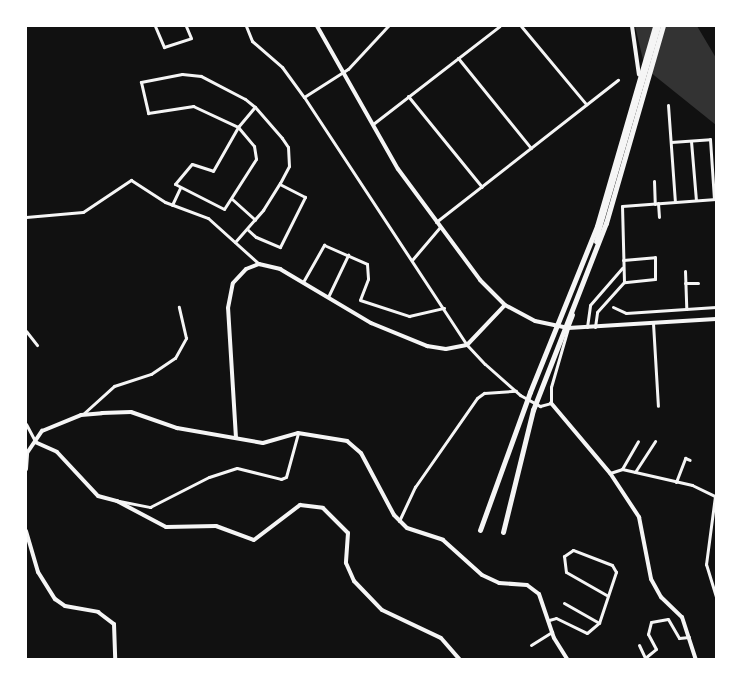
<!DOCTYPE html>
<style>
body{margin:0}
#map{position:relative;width:742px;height:685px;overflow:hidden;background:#111;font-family:"Work Sans",sans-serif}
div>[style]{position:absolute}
.water>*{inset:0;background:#333}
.minor>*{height:3px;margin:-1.5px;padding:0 1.5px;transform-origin:1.5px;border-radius:1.5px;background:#f5f5f5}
.tertiary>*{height:4px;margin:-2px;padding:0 2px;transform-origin:2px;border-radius:2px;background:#f5f5f5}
.motorway>*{height:5px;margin:-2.5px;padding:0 2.5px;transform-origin:2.5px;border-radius:2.5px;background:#f5f5f5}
span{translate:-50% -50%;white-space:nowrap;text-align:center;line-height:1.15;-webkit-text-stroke:5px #fff;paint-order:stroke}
.frame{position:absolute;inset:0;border:27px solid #fff;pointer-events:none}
</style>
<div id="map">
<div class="water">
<i style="clip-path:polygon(635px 26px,697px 26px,716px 58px,716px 125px,645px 68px)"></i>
</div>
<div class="minor">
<i style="left:155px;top:26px;width:23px;rotate:67deg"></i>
<i style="left:164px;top:47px;width:28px;rotate:-18deg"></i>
<i style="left:191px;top:38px;width:13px;rotate:-113deg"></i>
<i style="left:246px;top:26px;width:16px;rotate:68deg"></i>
<i style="left:252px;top:41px;width:40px;rotate:41deg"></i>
<i style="left:282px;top:67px;width:37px;rotate:54deg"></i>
<i style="left:304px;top:97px;width:297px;rotate:56.7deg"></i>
<i style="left:467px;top:345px;width:26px;rotate:47deg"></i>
<i style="left:485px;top:364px;width:47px;rotate:41.5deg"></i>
<i style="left:520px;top:395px;width:23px;rotate:29deg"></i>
<i style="left:540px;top:406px;width:11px;rotate:-15deg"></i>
<i style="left:551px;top:403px;width:16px;rotate:-90deg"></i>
<i style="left:551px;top:387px;width:61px;rotate:-73.9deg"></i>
<i style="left:521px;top:26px;width:102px;rotate:50.2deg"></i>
<i style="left:458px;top:58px;width:116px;rotate:51deg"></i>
<i style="left:408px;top:96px;width:117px;rotate:50.9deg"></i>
<i style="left:304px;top:97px;width:52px;rotate:-32.5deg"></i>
<i style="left:348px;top:69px;width:59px;rotate:-47.1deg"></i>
<i style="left:668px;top:105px;width:97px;rotate:85.9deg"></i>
<i style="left:373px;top:124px;width:160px;rotate:-37.7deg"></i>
<i style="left:691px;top:141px;width:59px;rotate:85.2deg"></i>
<i style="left:671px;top:142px;width:39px;rotate:-4deg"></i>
<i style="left:710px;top:139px;width:60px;rotate:86.2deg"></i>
<i style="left:654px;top:181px;width:23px;rotate:88deg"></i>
<i style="left:232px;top:199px;width:31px;rotate:42deg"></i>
<i style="left:658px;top:203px;width:14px;rotate:86deg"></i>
<i style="left:172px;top:205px;width:19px;rotate:-65deg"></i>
<i style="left:26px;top:217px;width:57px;rotate:-5deg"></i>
<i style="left:83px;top:212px;width:58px;rotate:-33.7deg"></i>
<i style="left:131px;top:180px;width:40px;rotate:32.9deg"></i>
<i style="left:165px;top:202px;width:46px;rotate:20.4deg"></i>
<i style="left:208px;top:218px;width:69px;rotate:42deg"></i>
<i style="left:436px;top:222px;width:231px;rotate:-38deg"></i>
<i style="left:247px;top:229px;width:12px;rotate:42deg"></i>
<i style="left:256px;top:237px;width:26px;rotate:23deg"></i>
<i style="left:280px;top:247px;width:56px;rotate:-63.4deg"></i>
<i style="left:305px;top:197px;width:28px;rotate:-153deg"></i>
<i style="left:235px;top:242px;width:43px;rotate:-48.8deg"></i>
<i style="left:263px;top:210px;width:32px;rotate:-58deg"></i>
<i style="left:280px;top:183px;width:19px;rotate:-62deg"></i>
<i style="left:289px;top:166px;width:19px;rotate:-93deg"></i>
<i style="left:288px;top:147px;width:11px;rotate:-124deg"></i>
<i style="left:282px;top:138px;width:41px;rotate:-131.1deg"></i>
<i style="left:255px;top:107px;width:13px;rotate:-141deg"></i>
<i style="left:245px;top:99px;width:50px;rotate:-152.4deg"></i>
<i style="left:201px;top:76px;width:19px;rotate:-174deg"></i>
<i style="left:182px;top:74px;width:42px;rotate:169deg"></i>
<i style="left:141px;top:82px;width:32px;rotate:77deg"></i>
<i style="left:148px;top:113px;width:46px;rotate:-8.8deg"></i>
<i style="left:193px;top:106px;width:50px;rotate:25deg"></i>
<i style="left:238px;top:127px;width:25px;rotate:50deg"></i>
<i style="left:254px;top:146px;width:13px;rotate:81deg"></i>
<i style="left:256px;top:159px;width:59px;rotate:122.6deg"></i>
<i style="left:224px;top:209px;width:55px;rotate:-153deg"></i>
<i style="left:175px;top:184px;width:26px;rotate:-50deg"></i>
<i style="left:192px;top:164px;width:22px;rotate:18deg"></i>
<i style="left:213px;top:171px;width:51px;rotate:-60.4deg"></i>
<i style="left:238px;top:127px;width:26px;rotate:-50deg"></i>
<i style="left:412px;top:260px;width:43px;rotate:-49.7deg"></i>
<i style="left:623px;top:260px;width:32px;rotate:-5deg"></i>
<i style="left:655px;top:257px;width:22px;rotate:90deg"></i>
<i style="left:655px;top:279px;width:31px;rotate:174deg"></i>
<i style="left:685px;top:271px;width:38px;rotate:88deg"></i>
<i style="left:303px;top:282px;width:43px;rotate:-60.4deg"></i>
<i style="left:324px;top:245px;width:47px;rotate:23.8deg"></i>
<i style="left:367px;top:264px;width:15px;rotate:86deg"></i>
<i style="left:368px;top:279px;width:22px;rotate:111deg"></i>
<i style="left:360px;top:300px;width:52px;rotate:18.1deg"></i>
<i style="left:409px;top:316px;width:36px;rotate:-13deg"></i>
<i style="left:685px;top:283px;width:13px"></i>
<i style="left:328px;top:297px;width:47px;rotate:-64.5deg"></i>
<i style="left:613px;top:307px;width:14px;rotate:25deg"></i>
<i style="left:626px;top:313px;width:90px;rotate:-3.8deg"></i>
<i style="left:653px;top:323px;width:83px;rotate:86.6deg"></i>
<i style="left:587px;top:327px;width:22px;rotate:-82deg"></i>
<i style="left:590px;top:305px;width:49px;rotate:-49.1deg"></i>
<i style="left:595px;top:327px;width:15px;rotate:-82deg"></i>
<i style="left:597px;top:312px;width:40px;rotate:-48deg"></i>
<i style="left:624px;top:282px;width:76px;rotate:-91.5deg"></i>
<i style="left:622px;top:206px;width:94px;rotate:-4.3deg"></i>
<i style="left:26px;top:331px;width:18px;rotate:52deg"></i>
<i style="left:83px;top:414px;width:42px;rotate:-42.1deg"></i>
<i style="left:114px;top:386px;width:39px;rotate:-18deg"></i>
<i style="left:151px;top:374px;width:29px;rotate:-34deg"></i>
<i style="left:175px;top:358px;width:23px;rotate:-61deg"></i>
<i style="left:186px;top:338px;width:32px;rotate:-103deg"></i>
<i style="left:26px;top:424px;width:19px;rotate:62deg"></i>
<i style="left:622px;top:469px;width:32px;rotate:-60deg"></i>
<i style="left:635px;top:472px;width:37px;rotate:-57deg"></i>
<i style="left:610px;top:473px;width:13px;rotate:-18deg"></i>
<i style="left:622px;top:469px;width:72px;rotate:12.9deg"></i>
<i style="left:692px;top:485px;width:25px;rotate:26deg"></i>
<i style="left:715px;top:496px;width:69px;rotate:97.5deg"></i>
<i style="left:706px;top:564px;width:34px;rotate:73deg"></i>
<i style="left:676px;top:482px;width:26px;rotate:-69deg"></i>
<i style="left:685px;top:458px;width:5px;rotate:22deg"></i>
<i style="left:119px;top:501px;width:32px;rotate:11deg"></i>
<i style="left:150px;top:507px;width:66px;rotate:-27deg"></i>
<i style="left:209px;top:477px;width:29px;rotate:-18deg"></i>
<i style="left:237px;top:468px;width:45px;rotate:14deg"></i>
<i style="left:281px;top:479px;width:5px;rotate:-22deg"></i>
<i style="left:286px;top:477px;width:46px;rotate:-74.7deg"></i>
<i style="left:399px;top:521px;width:38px;rotate:-65deg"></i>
<i style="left:415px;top:487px;width:108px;rotate:-55.1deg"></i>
<i style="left:477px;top:398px;width:9px;rotate:-36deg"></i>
<i style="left:484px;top:393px;width:32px;rotate:-4deg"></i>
<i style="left:564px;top:603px;width:40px;rotate:29.7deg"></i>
<i style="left:549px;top:620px;width:7px;rotate:-16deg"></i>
<i style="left:556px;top:618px;width:34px;rotate:26deg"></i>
<i style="left:587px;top:633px;width:16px;rotate:-40deg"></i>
<i style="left:599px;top:623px;width:54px;rotate:-71.6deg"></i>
<i style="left:616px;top:572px;width:8px;rotate:-120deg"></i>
<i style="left:612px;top:565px;width:42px;rotate:-159deg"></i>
<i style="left:573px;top:550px;width:11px;rotate:146deg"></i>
<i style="left:564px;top:556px;width:16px;rotate:83deg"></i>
<i style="left:566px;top:572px;width:48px;rotate:29.7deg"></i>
<i style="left:531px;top:645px;width:25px;rotate:-32deg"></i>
<i style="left:639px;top:645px;width:14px;rotate:65deg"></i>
<i style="left:645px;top:658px;width:14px;rotate:-39deg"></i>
<i style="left:656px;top:649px;width:17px;rotate:-118deg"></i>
<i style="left:648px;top:634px;width:12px;rotate:-76deg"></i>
<i style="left:651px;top:622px;width:17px;rotate:-10deg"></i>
<i style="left:668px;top:619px;width:22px;rotate:60deg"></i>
<i style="left:679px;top:638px;width:10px;rotate:-6deg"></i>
</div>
<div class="tertiary">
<i style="left:317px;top:26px;width:164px;rotate:60.5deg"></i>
<i style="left:398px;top:169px;width:138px;rotate:53.5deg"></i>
<i style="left:480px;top:280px;width:35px;rotate:45deg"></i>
<i style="left:505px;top:305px;width:34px;rotate:28deg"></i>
<i style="left:535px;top:321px;width:34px;rotate:12deg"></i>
<i style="left:568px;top:328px;width:148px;rotate:-3.5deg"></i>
<i style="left:632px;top:26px;width:49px;rotate:81.9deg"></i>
<i style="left:596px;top:242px;width:225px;rotate:-73.7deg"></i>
<i style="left:568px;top:328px;width:14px;rotate:-69deg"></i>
<i style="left:551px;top:403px;width:92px;rotate:49.9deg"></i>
<i style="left:610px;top:473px;width:53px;rotate:56.6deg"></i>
<i style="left:639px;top:517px;width:63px;rotate:79deg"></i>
<i style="left:651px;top:579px;width:21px;rotate:61deg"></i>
<i style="left:661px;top:597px;width:29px;rotate:44deg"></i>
<i style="left:682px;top:617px;width:45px;rotate:72deg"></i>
<i style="left:236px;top:438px;width:130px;rotate:-93.5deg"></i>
<i style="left:228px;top:308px;width:25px;rotate:-79deg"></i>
<i style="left:233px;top:283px;width:19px;rotate:-47deg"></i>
<i style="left:246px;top:269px;width:14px;rotate:-21deg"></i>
<i style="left:259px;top:264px;width:22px;rotate:13deg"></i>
<i style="left:280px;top:269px;width:106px;rotate:30.7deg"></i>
<i style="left:371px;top:323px;width:61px;rotate:22.3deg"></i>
<i style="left:427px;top:346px;width:19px;rotate:9deg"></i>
<i style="left:446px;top:349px;width:21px;rotate:-11deg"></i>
<i style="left:467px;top:345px;width:55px;rotate:-46.5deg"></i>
<i style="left:35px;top:442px;width:24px;rotate:24deg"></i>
<i style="left:57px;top:452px;width:60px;rotate:47deg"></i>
<i style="left:98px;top:496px;width:20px;rotate:15deg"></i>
<i style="left:117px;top:501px;width:55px;rotate:28deg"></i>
<i style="left:166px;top:527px;width:50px;rotate:-1.1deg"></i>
<i style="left:216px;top:526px;width:40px;rotate:20.2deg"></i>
<i style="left:254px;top:540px;width:58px;rotate:-37.3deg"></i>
<i style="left:300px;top:505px;width:23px;rotate:7deg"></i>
<i style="left:323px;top:508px;width:35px;rotate:45deg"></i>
<i style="left:348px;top:533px;width:30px;rotate:94deg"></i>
<i style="left:346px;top:563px;width:20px;rotate:66deg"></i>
<i style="left:354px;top:581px;width:40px;rotate:46deg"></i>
<i style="left:382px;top:610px;width:65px;rotate:25.4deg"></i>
<i style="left:441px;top:638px;width:29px;rotate:49deg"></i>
<i style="left:26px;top:469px;width:16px;rotate:-86deg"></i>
<i style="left:27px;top:453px;width:27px;rotate:-56deg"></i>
<i style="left:42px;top:431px;width:42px;rotate:-22.3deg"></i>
<i style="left:81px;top:415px;width:21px;rotate:-5deg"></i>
<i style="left:102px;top:413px;width:29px;rotate:-2deg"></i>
<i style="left:131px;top:412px;width:49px;rotate:19.2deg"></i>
<i style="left:177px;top:428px;width:87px;rotate:9.9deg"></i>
<i style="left:263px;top:443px;width:36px;rotate:-16deg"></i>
<i style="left:298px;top:433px;width:50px;rotate:9.3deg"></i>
<i style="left:347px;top:441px;width:18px;rotate:41deg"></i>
<i style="left:361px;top:453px;width:70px;rotate:62deg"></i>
<i style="left:394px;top:515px;width:18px;rotate:45deg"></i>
<i style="left:407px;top:528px;width:38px;rotate:18deg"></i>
<i style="left:443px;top:540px;width:52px;rotate:41.9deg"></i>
<i style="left:482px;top:575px;width:19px;rotate:25deg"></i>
<i style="left:499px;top:583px;width:28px;rotate:4deg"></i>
<i style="left:527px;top:585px;width:15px;rotate:37deg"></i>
<i style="left:539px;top:594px;width:46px;rotate:71.2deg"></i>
<i style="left:554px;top:638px;width:26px;rotate:58deg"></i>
<i style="left:26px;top:531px;width:43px;rotate:73.7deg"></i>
<i style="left:38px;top:572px;width:32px;rotate:58deg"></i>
<i style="left:55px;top:599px;width:12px;rotate:35deg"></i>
<i style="left:65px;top:606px;width:34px;rotate:10deg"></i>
<i style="left:98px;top:612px;width:20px;rotate:37deg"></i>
<i style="left:114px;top:624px;width:36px;rotate:88deg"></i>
</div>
<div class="motorway">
<i style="left:480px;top:530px;width:147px;rotate:-70.1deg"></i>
<i style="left:530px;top:392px;width:179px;rotate:-68deg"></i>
<i style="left:597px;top:226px;width:208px;rotate:-73.8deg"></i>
<i style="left:503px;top:532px;width:126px;rotate:-76.2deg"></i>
<i style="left:533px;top:410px;width:201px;rotate:-68.7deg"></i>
<i style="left:606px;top:223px;width:205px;rotate:-73.9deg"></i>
</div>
<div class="frame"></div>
</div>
